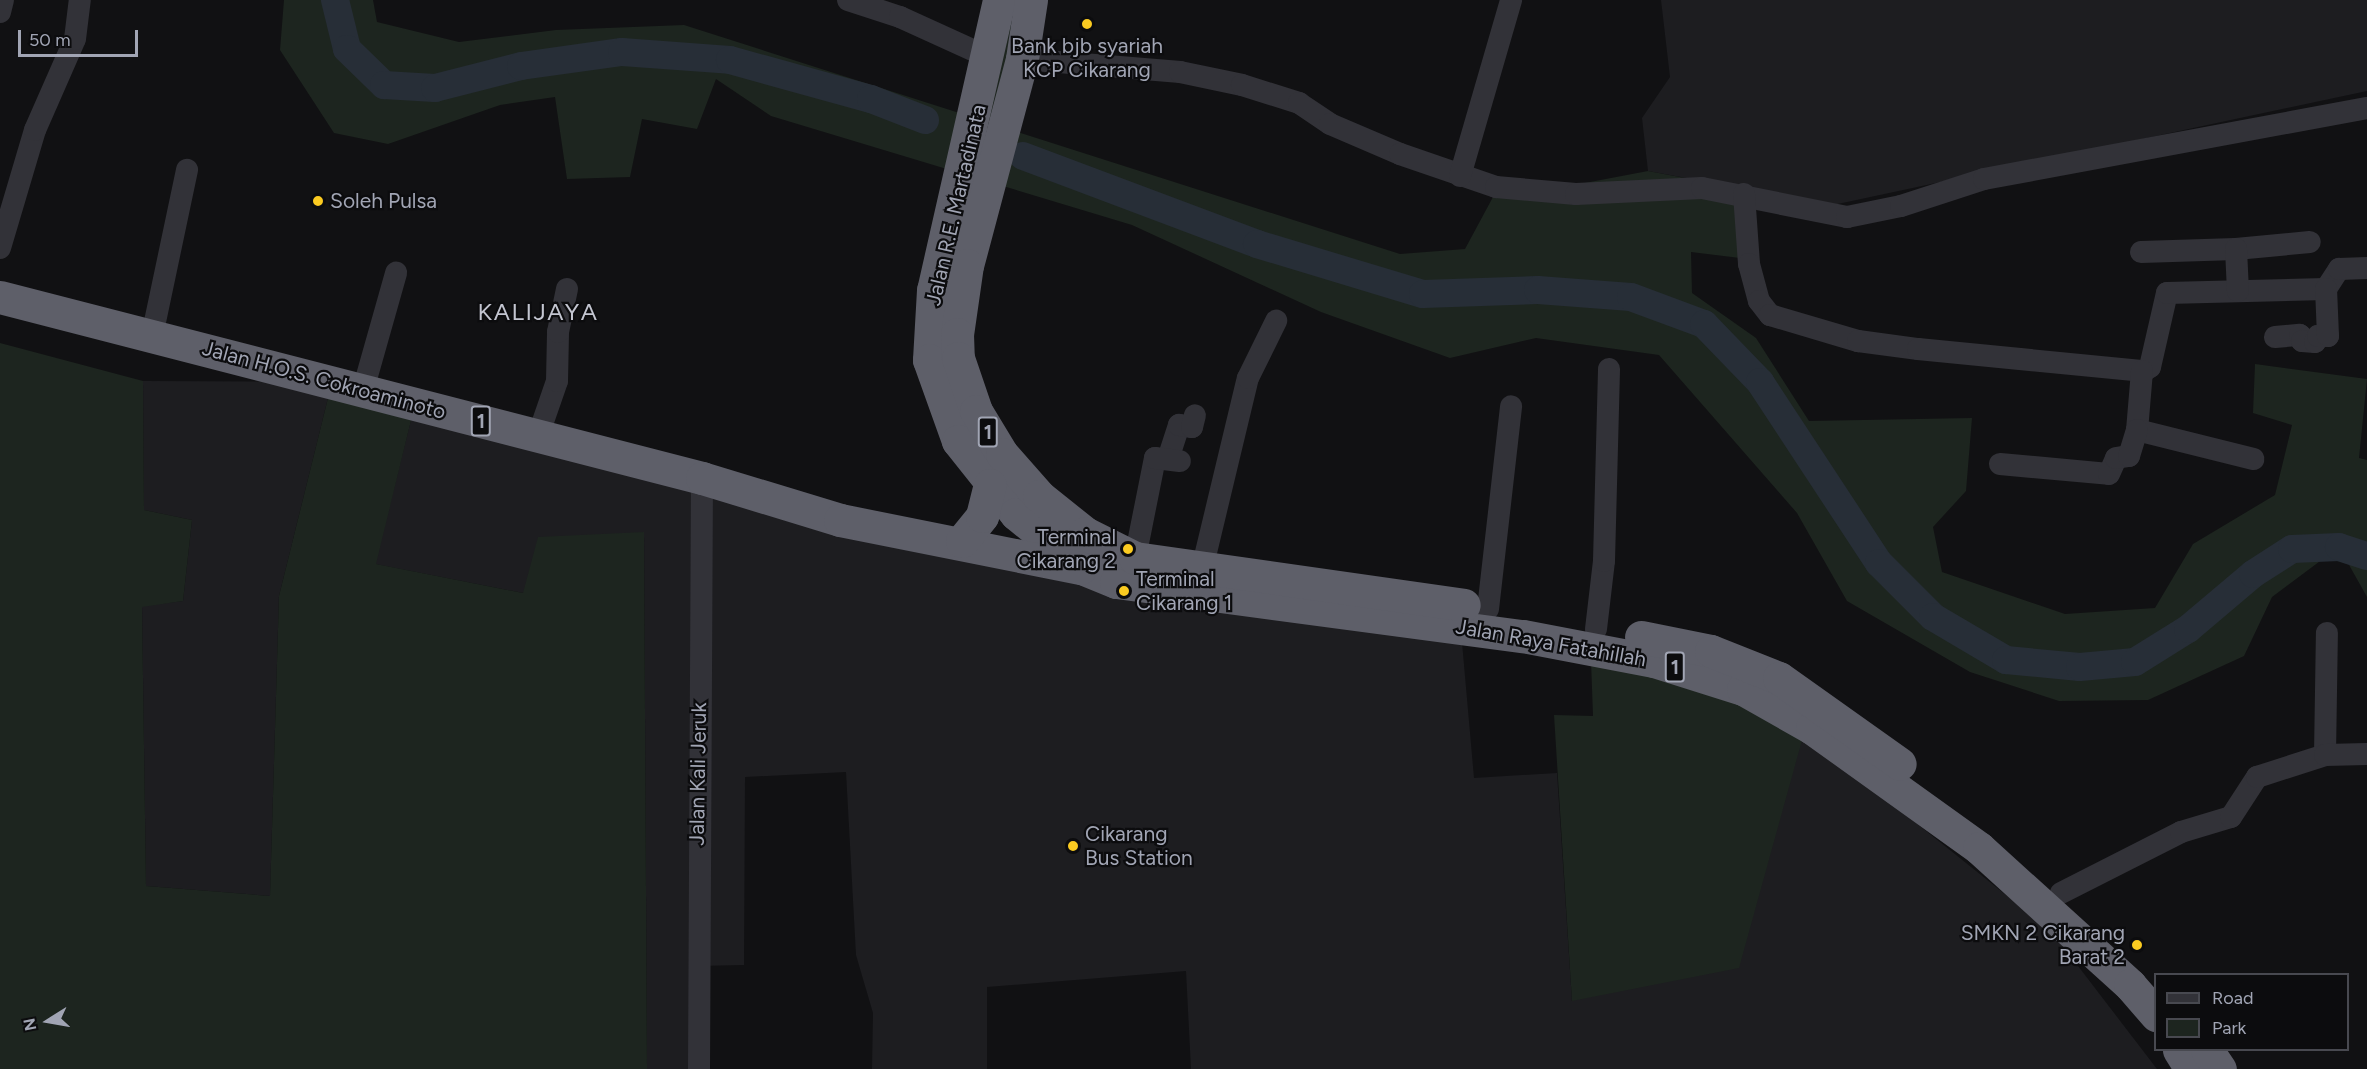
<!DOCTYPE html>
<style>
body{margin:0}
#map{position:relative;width:2367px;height:1069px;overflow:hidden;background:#111113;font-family:Figtree,sans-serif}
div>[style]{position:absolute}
.built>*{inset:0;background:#1d1d20}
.green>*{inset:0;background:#1d251f}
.river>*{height:28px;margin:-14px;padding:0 14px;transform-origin:14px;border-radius:14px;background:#272e37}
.minor>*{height:22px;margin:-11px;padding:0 11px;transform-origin:11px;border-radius:11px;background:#323238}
.highway>*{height:33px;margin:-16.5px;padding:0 16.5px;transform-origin:16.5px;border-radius:16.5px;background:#5e5f69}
.dots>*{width:16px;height:16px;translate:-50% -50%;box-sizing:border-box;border:3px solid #0c0c0e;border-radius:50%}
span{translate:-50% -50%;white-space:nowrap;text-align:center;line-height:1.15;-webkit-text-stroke:4.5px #0c0c0e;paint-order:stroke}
.shield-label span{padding:2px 4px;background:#0c0c0e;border:2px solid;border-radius:4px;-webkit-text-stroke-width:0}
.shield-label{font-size:20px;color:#a1a5b4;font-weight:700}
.poi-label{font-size:21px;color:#a1a5b4}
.left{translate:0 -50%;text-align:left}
.right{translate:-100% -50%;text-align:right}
.street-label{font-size:21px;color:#a1a5b4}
.quarter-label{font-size:24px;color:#c3c5d0;letter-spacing:1.5px}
.legend{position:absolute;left:2154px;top:973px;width:195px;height:78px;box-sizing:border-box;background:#0c0c0e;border:2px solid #484950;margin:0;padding:8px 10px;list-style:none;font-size:18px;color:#a1a5b4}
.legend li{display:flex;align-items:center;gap:12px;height:30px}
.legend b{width:30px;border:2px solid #484950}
.north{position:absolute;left:18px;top:991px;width:60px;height:60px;-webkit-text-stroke:4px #0c0c0e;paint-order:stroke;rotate:259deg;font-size:16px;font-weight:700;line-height:24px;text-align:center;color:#a1a5b4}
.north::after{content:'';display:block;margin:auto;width:21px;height:27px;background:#a1a5b4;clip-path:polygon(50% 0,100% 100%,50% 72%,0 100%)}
.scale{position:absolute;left:18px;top:30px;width:120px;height:27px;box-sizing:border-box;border:3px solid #a1a5b4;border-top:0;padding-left:8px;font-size:18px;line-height:21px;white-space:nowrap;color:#a1a5b4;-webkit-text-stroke:4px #0c0c0e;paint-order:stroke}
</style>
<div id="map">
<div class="built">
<i style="clip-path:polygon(1661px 0,2367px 0,2367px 91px,1833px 205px,1648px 171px,1642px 118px,1670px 77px)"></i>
<i style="clip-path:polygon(143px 381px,332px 382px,279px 596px,270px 896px,146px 886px,142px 606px,183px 601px,192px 520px,144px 510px)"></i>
<i style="clip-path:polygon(415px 404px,702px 478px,1461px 631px,1474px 778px,1557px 773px,1572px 1001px,1804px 733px,2052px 932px,2157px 1069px,1191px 1069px,1186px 971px,987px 987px,987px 1069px,872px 1069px,873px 1013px,856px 955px,846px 772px,745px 777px,744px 965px,697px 966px,699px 1069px,647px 1069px,644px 532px,523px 593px,375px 564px)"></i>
</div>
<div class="green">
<i style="clip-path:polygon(284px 0,373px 0,377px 22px,459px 42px,556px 30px,684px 25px,975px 118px,997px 16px,1030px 0,1005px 128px,1400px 254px,1465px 249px,1500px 184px,1569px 186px,1648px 171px,1738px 188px,1740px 258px,1691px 252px,1692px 293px,1756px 338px,1809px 421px,1972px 418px,1966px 491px,1933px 527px,1942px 572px,2065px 614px,2155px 608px,2193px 544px,2275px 495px,2292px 425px,2253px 413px,2255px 364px,2367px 379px,2359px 458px,2367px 460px,2367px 597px,2339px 547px,2272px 597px,2244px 656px,2148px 700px,2059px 701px,1970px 672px,1847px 601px,1797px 513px,1659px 355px,1536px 338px,1450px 358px,1321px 312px,1132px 225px,771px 116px,716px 79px,697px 129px,642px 119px,630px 177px,567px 179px,555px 97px,500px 105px,388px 144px,334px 133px,280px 50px)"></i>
<i style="clip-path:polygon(0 343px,143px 381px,144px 510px,192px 520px,183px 601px,142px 607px,146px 886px,270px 896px,279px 596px,332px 382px,415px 404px,376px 564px,523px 593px,538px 537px,644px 532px,647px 1069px,0 1069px)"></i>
<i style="clip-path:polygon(1591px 661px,1706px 687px,1804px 733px,1739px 968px,1572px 1001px,1554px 715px,1593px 716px)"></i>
</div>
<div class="river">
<i style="left:335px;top:0;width:50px;rotate:76.2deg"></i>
<i style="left:347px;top:49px;width:52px;rotate:44.2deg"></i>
<i style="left:384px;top:85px;width:51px;rotate:3.4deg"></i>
<i style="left:435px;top:88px;width:89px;rotate:-14.3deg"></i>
<i style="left:521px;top:66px;width:102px;rotate:-7.9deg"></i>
<i style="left:622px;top:52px;width:108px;rotate:4.2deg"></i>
<i style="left:730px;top:60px;width:146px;rotate:15.5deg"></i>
<i style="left:871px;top:99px;width:58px;rotate:21.3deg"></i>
<i style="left:1023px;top:156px;width:250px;rotate:20.6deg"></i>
<i style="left:1257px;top:244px;width:173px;rotate:16.8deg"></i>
<i style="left:1423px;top:294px;width:115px;rotate:-2deg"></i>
<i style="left:1538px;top:290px;width:93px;rotate:4.3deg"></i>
<i style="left:1631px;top:297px;width:78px;rotate:20.3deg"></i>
<i style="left:1704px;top:324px;width:81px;rotate:46deg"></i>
<i style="left:1760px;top:382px;width:217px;rotate:56.7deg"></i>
<i style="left:1879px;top:563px;width:76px;rotate:45deg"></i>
<i style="left:1933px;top:617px;width:85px;rotate:30.5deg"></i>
<i style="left:2006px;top:660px;width:74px;rotate:5.4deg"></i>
<i style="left:2080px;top:667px;width:55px;rotate:-5.2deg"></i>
<i style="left:2135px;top:662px;width:62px;rotate:-31.9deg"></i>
<i style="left:2188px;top:629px;width:85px;rotate:-40.2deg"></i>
<i style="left:2253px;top:574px;width:46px;rotate:-32.7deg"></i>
<i style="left:2292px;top:549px;width:47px;rotate:-2.4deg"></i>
<i style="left:2339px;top:547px;width:29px;rotate:18deg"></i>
</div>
<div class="minor">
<i style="left:848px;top:0;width:55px;rotate:18.1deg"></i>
<i style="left:900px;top:17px;width:99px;rotate:24.5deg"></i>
<i style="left:0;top:12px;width:12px;rotate:-76deg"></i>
<i style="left:1022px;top:59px;width:159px;rotate:4.7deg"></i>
<i style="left:1180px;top:72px;width:63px;rotate:11.8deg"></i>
<i style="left:1242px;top:85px;width:60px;rotate:17.5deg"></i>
<i style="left:1299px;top:103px;width:37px;rotate:34deg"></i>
<i style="left:1330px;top:124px;width:76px;rotate:23.2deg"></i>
<i style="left:1400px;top:154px;width:102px;rotate:19deg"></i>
<i style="left:1496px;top:187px;width:80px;rotate:5deg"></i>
<i style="left:1576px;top:194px;width:126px;rotate:-2.7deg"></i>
<i style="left:1702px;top:188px;width:148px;rotate:11.3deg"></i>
<i style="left:1847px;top:217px;width:55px;rotate:-11.5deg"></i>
<i style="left:1901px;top:206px;width:87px;rotate:-18deg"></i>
<i style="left:1984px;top:179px;width:390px;rotate:-10.5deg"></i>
<i style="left:1460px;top:176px;width:183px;rotate:-73.8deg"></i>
<i style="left:1744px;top:194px;width:70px;rotate:85.9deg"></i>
<i style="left:1749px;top:264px;width:38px;rotate:75deg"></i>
<i style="left:1759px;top:301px;width:18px;rotate:52deg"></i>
<i style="left:1770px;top:315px;width:92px;rotate:16.5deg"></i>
<i style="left:1858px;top:341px;width:61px;rotate:7.6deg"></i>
<i style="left:1918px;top:349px;width:227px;rotate:5.6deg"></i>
<i style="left:2144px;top:371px;width:7px;rotate:-34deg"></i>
<i style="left:2150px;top:367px;width:76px;rotate:-77.1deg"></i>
<i style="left:2167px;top:293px;width:159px;rotate:-1.4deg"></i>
<i style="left:2326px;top:289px;width:24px;rotate:-57deg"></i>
<i style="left:2339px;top:269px;width:28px;rotate:-2deg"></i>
<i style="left:0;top:248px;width:123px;rotate:-73.5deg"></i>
<i style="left:35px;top:130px;width:99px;rotate:-66.3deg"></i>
<i style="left:75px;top:39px;width:39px;rotate:-83deg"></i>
<i style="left:2236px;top:249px;width:74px;rotate:-5.4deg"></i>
<i style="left:2141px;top:252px;width:95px;rotate:-1.8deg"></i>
<i style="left:2236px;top:249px;width:42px;rotate:87.3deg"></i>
<i style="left:152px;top:336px;width:170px;rotate:-78.1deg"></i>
<i style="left:2275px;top:337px;width:25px;rotate:-5deg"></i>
<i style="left:2300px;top:335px;width:6px;rotate:72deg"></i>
<i style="left:2302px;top:341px;width:13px;rotate:4deg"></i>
<i style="left:2315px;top:342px;width:7px;rotate:-63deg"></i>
<i style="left:2318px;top:336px;width:10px"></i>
<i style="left:2328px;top:336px;width:47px;rotate:-92.4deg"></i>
<i style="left:2142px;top:371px;width:59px;rotate:94.8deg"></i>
<i style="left:2137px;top:430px;width:120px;rotate:14deg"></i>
<i style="left:363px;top:390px;width:122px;rotate:-74.2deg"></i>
<i style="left:538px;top:436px;width:58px;rotate:-70.9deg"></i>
<i style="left:557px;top:381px;width:49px;rotate:-88.8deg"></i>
<i style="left:558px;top:332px;width:44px;rotate:-78.2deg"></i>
<i style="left:1168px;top:459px;width:36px;rotate:-72deg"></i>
<i style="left:1179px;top:425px;width:13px;rotate:9deg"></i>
<i style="left:1192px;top:427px;width:12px;rotate:-76deg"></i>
<i style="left:2000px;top:464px;width:109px;rotate:5.2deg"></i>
<i style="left:2109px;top:474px;width:17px;rotate:-66deg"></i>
<i style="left:2116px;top:458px;width:13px;rotate:-9deg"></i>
<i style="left:2129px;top:456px;width:27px;rotate:-73deg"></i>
<i style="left:1135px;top:558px;width:102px;rotate:-78.7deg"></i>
<i style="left:1155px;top:458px;width:25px;rotate:7deg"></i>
<i style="left:1202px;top:569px;width:196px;rotate:-76.5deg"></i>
<i style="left:1248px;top:378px;width:64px;rotate:-63.8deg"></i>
<i style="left:1488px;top:609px;width:204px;rotate:-83.5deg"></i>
<i style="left:1596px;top:629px;width:68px;rotate:-83.3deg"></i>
<i style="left:1604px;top:561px;width:192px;rotate:-88.5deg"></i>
<i style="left:2325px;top:755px;width:122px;rotate:-89.1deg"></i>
<i style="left:2061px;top:893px;width:135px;rotate:-26.9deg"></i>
<i style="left:2181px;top:832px;width:52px;rotate:-16.7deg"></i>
<i style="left:2231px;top:817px;width:48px;rotate:-57deg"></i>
<i style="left:2257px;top:777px;width:71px;rotate:-17.9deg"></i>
<i style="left:2325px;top:755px;width:42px;rotate:-1.4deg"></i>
<i style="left:699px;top:1069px;width:591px;rotate:-89.71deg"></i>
</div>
<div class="highway">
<i style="left:999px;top:0;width:297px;rotate:102.8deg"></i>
<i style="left:933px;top:290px;width:70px;rotate:93.3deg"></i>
<i style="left:929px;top:360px;width:86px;rotate:70.3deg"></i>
<i style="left:958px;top:441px;width:93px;rotate:51.5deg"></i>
<i style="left:1016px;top:514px;width:87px;rotate:39deg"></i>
<i style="left:1084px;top:569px;width:35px;rotate:22deg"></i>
<i style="left:1116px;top:582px;width:411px;rotate:7.6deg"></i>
<i style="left:1523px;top:636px;width:133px;rotate:10.8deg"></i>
<i style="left:1654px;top:661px;width:93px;rotate:17.5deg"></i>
<i style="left:1743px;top:689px;width:79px;rotate:29.5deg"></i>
<i style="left:1812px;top:728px;width:206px;rotate:35.7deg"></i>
<i style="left:1979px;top:848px;width:204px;rotate:42.2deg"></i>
<i style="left:2130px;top:985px;width:40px;rotate:49deg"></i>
<i style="left:1031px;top:0;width:60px;rotate:98.7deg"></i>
<i style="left:1022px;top:59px;width:213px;rotate:104.9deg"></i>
<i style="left:967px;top:265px;width:70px;rotate:98.2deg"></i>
<i style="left:957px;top:334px;width:24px;rotate:88deg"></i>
<i style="left:958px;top:358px;width:56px;rotate:71.2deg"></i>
<i style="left:976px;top:411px;width:50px;rotate:58.8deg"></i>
<i style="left:1002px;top:454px;width:56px;rotate:48.6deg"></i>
<i style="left:1039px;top:496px;width:59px;rotate:38.8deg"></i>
<i style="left:1085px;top:533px;width:56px;rotate:26.6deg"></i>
<i style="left:1135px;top:558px;width:332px;rotate:8.1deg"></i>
<i style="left:0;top:297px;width:725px;rotate:14.46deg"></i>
<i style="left:702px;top:478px;width:144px;rotate:16.9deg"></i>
<i style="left:840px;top:520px;width:245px;rotate:11.3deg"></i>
<i style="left:962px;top:541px;width:32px;rotate:-51deg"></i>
<i style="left:982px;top:516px;width:32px;rotate:-76deg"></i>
<i style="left:1641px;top:637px;width:71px;rotate:11.3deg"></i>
<i style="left:1711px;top:651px;width:73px;rotate:21.7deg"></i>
<i style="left:1779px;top:678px;width:148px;rotate:35.4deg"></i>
<i style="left:2179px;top:1050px;width:22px;rotate:58deg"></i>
<i style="left:2207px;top:1050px;width:23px;rotate:56deg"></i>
</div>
<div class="dots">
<i style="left:1087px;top:24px;background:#fbcb21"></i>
<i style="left:318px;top:201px;background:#fbcb21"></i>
<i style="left:1128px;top:549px;background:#fbcb21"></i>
<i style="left:1124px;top:591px;background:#fbcb21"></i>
<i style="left:1073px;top:846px;background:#fbcb21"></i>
<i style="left:2137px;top:945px;background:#fbcb21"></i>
</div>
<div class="shield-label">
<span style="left:481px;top:421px">1</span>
<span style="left:988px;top:432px">1</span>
<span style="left:1675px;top:667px">1</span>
</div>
<div class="poi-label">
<span style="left:1087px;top:58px">Bank bjb syariah<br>KCP Cikarang</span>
<span class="left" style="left:330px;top:201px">Soleh Pulsa</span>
<span class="right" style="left:1116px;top:549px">Terminal<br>Cikarang 2</span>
<span class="left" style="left:1136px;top:591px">Terminal<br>Cikarang 1</span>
<span class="left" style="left:1085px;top:846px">Cikarang<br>Bus Station</span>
<span class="right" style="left:2125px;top:945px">SMKN 2 Cikarang<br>Barat 2</span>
</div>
<div class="street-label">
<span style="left:956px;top:205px;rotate:-77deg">Jalan R.E. Martadinata</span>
<span style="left:324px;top:380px;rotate:15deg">Jalan H.O.S. Cokroaminoto</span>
<span style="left:1551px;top:643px;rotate:10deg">Jalan Raya Fatahillah</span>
<span style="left:698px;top:774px;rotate:-89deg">Jalan Kali Jeruk</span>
</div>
<div class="quarter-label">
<span style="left:538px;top:312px">KALIJAYA</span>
</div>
<ul class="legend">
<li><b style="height:8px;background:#323238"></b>Road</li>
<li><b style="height:16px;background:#1d251f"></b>Park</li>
</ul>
<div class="north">N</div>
<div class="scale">50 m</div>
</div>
